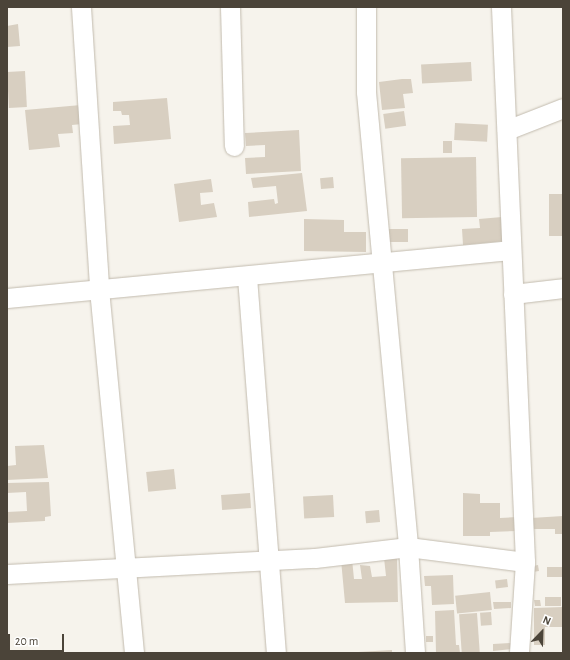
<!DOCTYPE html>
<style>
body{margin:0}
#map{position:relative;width:570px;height:660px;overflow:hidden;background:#f6f3ec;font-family:"Alegreya Sans",sans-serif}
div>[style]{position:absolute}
.building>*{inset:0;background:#d8cfc1;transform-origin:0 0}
.roads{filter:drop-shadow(0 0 1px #c2bbae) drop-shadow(0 0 1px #c2bbae)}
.minor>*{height:19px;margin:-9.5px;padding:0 9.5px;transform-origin:9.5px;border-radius:9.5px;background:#fff}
span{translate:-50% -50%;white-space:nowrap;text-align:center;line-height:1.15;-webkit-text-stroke:3px #fff;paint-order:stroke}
.frame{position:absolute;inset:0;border:8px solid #4b4439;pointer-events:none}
.north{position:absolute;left:522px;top:612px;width:40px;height:40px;-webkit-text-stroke:3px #fff;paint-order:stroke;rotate:23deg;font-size:11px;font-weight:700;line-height:16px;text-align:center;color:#4b4439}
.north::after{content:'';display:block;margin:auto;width:14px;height:18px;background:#4b4439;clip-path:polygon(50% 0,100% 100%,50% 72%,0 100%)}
.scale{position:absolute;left:8px;top:634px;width:56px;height:18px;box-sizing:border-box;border:2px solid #4b4439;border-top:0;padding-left:5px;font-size:12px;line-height:14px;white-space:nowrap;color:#4b4439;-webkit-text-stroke:3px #fff;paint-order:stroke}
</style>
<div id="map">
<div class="building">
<i style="clip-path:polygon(18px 24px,20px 46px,7px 47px,7px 26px)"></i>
<i style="left:471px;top:62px;width:19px;height:50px;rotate:87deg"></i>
<i style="left:25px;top:71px;width:36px;height:18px;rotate:87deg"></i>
<i style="clip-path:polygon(402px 79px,411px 79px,413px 93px,403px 94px,405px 108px,382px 110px,379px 82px)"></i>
<i style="clip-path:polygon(167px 98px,171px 139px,114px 144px,113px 126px,130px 125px,129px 115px,122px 115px,121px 111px,113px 111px,113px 102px)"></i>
<i style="clip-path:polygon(81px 105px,82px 124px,72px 125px,73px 133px,58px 134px,60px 147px,29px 150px,25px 110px)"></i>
<i style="left:404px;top:111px;width:15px;height:21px;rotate:82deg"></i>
<i style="left:455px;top:123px;width:33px;height:17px;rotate:3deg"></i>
<i style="clip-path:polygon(299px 130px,301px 171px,246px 174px,245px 158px,265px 157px,265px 145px,246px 146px,245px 133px)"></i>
<i style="left:443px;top:141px;width:9px;height:12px"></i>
<i style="left:476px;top:157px;width:60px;height:75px;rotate:89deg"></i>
<i style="clip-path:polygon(302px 173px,307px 211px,249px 217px,248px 202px,274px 199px,275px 204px,278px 203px,276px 186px,253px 188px,251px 178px)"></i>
<i style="left:333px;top:177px;width:11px;height:13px;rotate:85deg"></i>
<i style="clip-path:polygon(211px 179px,213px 192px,200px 193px,201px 205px,214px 203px,217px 217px,179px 222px,174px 184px)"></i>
<i style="left:549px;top:194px;width:14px;height:42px"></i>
<i style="clip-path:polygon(502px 217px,505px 241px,463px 245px,462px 229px,480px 228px,479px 219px)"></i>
<i style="clip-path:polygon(304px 219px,344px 220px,344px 232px,366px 232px,366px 252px,304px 251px)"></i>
<i style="left:408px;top:229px;width:13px;height:20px;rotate:90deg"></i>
<i style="clip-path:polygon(44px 445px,48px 478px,7px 480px,7px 466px,16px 465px,15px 446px)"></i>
<i style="left:174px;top:469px;width:20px;height:28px;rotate:84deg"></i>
<i style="clip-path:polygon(49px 482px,51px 516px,45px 517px,45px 521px,7px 523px,7px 512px,27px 511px,26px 492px,7px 493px,7px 483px)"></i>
<i style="left:250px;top:493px;width:15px;height:29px;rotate:86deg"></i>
<i style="clip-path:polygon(463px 493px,480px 494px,480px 503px,500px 503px,500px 518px,517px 517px,518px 531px,490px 532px,490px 536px,463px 536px)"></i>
<i style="left:333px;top:495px;width:22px;height:30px;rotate:87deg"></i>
<i style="left:379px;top:510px;width:12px;height:14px;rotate:85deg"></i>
<i style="clip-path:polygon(563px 516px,563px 534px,555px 534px,555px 529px,531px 529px,531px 518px)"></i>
<i style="clip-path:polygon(384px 558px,397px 558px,398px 602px,345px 603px,341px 560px,352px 559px,354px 579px,362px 579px,360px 565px,370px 566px,372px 577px,386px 576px)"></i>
<i style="clip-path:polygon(538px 565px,539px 571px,533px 572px,533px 566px)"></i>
<i style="left:547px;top:567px;width:16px;height:10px"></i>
<i style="clip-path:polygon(453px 575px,454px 604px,432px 605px,431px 586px,425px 586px,424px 576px)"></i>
<i style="left:507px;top:579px;width:8px;height:12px;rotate:83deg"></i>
<i style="left:490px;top:592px;width:18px;height:35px;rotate:84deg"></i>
<i style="left:545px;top:597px;width:16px;height:9px"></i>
<i style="clip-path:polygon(534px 600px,540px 600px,541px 606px,535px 606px)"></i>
<i style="clip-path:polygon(493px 602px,511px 602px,511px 608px,494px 609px)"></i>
<i style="clip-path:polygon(563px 607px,563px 627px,545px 627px,545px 645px,534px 645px,534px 608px)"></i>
<i style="clip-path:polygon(454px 610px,456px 645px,459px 645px,460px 653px,436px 653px,435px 611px)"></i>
<i style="left:491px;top:612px;width:13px;height:11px;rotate:86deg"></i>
<i style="left:477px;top:613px;width:39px;height:18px;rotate:86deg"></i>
<i style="left:426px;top:636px;width:7px;height:6px"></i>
<i style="clip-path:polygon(512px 643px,512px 649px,493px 651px,493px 644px)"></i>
<i style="clip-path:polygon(392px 650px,392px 653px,358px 653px,358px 652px)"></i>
</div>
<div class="roads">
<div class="minor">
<i style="left:81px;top:7px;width:283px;rotate:86.3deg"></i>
<i style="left:99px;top:289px;width:366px;rotate:84.5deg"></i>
<i style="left:230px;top:7px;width:139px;rotate:88.4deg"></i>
<i style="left:366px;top:7px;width:85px;rotate:90deg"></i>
<i style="left:366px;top:92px;width:457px;rotate:84.7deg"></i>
<i style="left:408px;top:547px;width:106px;rotate:86.2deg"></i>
<i style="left:501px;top:7px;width:556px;rotate:87.52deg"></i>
<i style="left:525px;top:562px;width:91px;rotate:93.8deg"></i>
<i style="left:507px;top:130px;width:60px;rotate:-21.4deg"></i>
<i style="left:247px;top:277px;width:377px;rotate:85.6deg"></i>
<i style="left:513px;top:294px;width:50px;rotate:-6.8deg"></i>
<i style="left:7px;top:298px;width:506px;rotate:-5.44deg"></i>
<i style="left:7px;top:574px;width:308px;rotate:-3deg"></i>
<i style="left:315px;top:558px;width:94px;rotate:-6.7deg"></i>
<i style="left:408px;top:547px;width:118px;rotate:7.3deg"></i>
</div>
</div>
<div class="frame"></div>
<div class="north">N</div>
<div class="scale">20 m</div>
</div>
